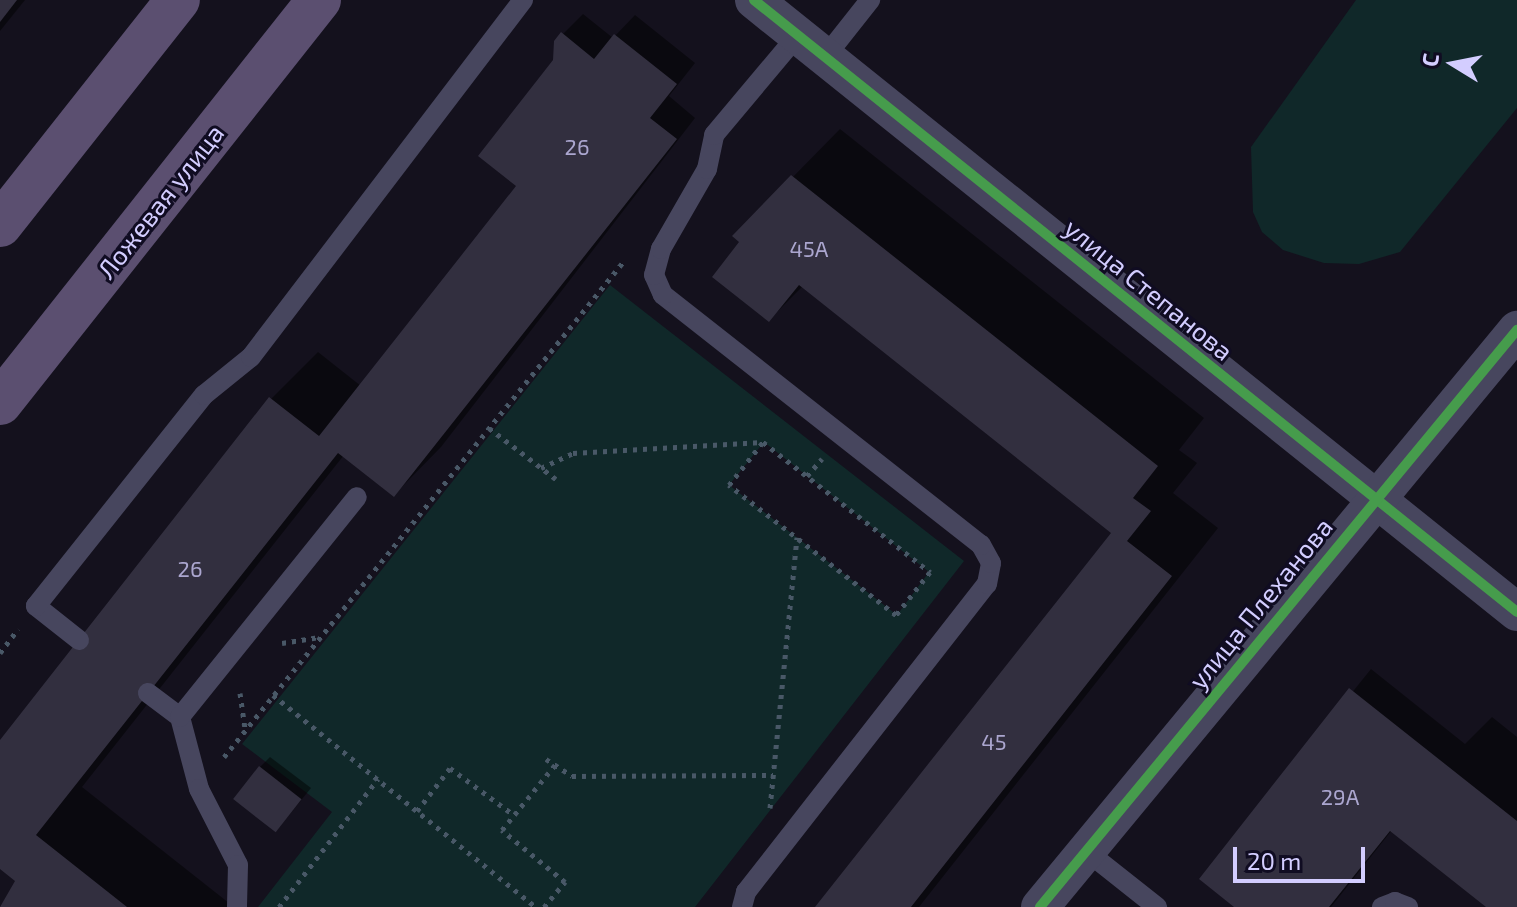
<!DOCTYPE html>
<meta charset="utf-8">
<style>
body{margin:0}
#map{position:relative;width:1517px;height:907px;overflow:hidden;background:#14111d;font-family:"Exo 2",sans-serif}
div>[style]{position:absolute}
.green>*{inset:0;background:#102829}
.shadow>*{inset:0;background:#0007}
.building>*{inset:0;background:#322f3f;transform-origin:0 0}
.path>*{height:5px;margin-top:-2.5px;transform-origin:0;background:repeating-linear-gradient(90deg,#495867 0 4px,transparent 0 10px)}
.lane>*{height:20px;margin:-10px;padding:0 10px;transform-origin:10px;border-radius:10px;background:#47465e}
.street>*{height:38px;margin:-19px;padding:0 19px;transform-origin:19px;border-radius:19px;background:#47465e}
.primary>*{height:44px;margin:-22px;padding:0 22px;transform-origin:22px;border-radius:22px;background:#5b4f70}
.cycleway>*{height:10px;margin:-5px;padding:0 5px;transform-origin:5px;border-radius:5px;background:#469c4c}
span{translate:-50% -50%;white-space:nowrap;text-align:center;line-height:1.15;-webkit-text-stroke:6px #100c22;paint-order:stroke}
.number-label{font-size:22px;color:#aba6cf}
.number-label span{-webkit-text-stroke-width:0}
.street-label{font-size:26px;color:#d3cdff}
.north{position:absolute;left:1413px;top:24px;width:80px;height:80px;-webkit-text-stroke:6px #100c22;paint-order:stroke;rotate:280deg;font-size:22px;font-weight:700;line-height:32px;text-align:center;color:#d3cdff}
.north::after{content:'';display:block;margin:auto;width:28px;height:36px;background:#d3cdff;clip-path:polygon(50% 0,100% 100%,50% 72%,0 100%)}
.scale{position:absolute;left:1233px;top:847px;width:132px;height:36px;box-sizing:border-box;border:4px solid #d3cdff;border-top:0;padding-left:10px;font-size:24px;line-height:28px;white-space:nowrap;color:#d3cdff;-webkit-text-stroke:6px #100c22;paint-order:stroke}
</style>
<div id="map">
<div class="green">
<i style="clip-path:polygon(1356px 0,1517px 0,1517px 108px,1400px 252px,1359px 264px,1324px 263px,1283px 250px,1262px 232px,1253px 212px,1251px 147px)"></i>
<i style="clip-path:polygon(evenodd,610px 285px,964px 561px,695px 907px,258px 907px,332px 812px,242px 744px,610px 285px,764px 442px,929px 572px,897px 615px,729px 485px,764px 442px)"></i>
</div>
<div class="shadow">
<i style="clip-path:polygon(0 0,25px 0,0 31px)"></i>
<i style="clip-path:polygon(583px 14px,613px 38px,635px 15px,695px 63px,669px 96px,695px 118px,441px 447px,394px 495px,344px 455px,82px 787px,234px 907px,0 907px,18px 881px,0 867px,0 743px,271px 399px,318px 352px,361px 386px,519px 186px,563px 34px)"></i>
<i style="clip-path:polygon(840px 129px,1204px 418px,1179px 450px,1197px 463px,1173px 493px,1218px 528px,919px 907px,818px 907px,1114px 532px,803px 286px,769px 320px,742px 242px,735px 236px)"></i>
<i style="clip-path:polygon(1371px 669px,1465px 744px,1492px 717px,1517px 737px,1517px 907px,1489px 907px,1392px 830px,1331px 907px,1237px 907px,1202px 879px)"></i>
<i style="clip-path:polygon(270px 757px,311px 788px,277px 830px,260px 767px)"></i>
</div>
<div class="building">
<i style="clip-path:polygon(0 0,17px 0,0 22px)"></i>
<i style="clip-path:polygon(561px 32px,594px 59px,614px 34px,677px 84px,650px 118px,677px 139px,394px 497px,338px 453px,36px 835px,127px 907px,0 907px,15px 881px,0 869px,0 740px,269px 397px,319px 436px,516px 186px,478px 156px,553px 60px,554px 41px)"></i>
<i style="clip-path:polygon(791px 175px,1158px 466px,1133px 498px,1151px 511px,1127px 541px,1172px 576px,911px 907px,815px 907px,1111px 533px,799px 285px,769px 322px,712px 277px,739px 242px,732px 236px)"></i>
<i style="clip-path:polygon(1349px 688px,1517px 821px,1517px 907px,1486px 907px,1390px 831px,1329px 907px,1234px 907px,1199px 879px)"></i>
<i style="left:259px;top:766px;width:54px;height:42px;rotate:38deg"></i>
</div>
<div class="path">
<i style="left:489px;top:428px;width:84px;rotate:37.3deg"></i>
<i style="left:763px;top:442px;width:212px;rotate:37.9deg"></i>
<i style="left:930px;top:572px;width:55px;rotate:128.3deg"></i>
<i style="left:896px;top:615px;width:212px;rotate:-142.1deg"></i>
<i style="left:729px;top:485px;width:55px;rotate:-51.7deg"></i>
<i style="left:541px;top:468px;width:35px;rotate:-25deg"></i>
<i style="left:573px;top:453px;width:190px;rotate:-3.3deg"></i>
<i style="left:807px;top:476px;width:23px;rotate:-49deg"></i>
<i style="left:282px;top:643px;width:38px;rotate:-9deg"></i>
<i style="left:0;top:653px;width:30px;rotate:-53deg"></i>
<i style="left:240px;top:693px;width:37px;rotate:82deg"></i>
<i style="left:273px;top:695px;width:338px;rotate:38.9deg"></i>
<i style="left:224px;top:757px;width:637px;rotate:-51.12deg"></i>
<i style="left:546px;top:759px;width:31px;rotate:33deg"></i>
<i style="left:572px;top:776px;width:201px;rotate:-0.3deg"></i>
<i style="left:770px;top:808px;width:272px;rotate:-84.3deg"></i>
<i style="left:417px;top:811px;width:54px;rotate:-52.5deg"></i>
<i style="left:450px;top:768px;width:79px;rotate:36.3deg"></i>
<i style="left:279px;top:907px;width:162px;rotate:-52.3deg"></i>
<i style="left:544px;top:907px;width:33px;rotate:-50deg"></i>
<i style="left:565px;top:882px;width:82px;rotate:-140.5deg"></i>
<i style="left:502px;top:830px;width:84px;rotate:-50.8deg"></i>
</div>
<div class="lane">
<i style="left:825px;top:57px;width:73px;rotate:-51.7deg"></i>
<i style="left:79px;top:640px;width:55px;rotate:-141.7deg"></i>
<i style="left:36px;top:606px;width:270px;rotate:-51.5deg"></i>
<i style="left:204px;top:395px;width:60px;rotate:-39deg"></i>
<i style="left:251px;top:357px;width:449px;rotate:-52.7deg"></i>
<i style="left:148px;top:693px;width:40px;rotate:37deg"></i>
<i style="left:180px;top:717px;width:74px;rotate:75.2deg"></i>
<i style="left:199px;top:789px;width:85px;rotate:62.8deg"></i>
<i style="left:238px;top:865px;width:42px;rotate:91.4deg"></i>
<i style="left:180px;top:717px;width:282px;rotate:-51.2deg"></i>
<i style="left:1085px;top:850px;width:92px;rotate:38.4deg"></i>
<i style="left:742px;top:907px;width:16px;rotate:-75deg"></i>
<i style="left:746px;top:892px;width:391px;rotate:-52deg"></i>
<i style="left:987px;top:584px;width:21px;rotate:-79deg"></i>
<i style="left:991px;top:563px;width:21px;rotate:-119deg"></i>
<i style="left:981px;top:545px;width:405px;rotate:-141.8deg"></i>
<i style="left:663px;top:295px;width:22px;rotate:-114deg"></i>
<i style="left:654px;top:275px;width:27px;rotate:-75deg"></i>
<i style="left:661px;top:249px;width:92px;rotate:-60.1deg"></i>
<i style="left:707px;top:169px;width:35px;rotate:-78deg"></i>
<i style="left:714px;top:135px;width:131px;rotate:-50deg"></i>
<i style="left:1382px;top:907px;width:14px;rotate:-21deg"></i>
<i style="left:1395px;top:902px;width:14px;rotate:21deg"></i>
</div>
<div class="street">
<i style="left:754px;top:0;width:978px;rotate:38.73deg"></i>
<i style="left:1040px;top:907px;width:749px;rotate:-50.42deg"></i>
</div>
<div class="primary">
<i style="left:0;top:225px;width:287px;rotate:-51.7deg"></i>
<i style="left:0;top:403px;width:514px;rotate:-51.64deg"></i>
</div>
<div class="cycleway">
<i style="left:754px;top:0;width:978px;rotate:38.73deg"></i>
<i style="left:1040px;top:907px;width:749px;rotate:-50.42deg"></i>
</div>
<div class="number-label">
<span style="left:577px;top:147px">26</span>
<span style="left:809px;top:249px">45А</span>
<span style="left:190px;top:569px">26</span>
<span style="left:994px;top:742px">45</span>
<span style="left:1340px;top:797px">29А</span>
</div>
<div class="street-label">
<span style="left:160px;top:201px;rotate:-52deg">Ложевая улица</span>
<span style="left:1149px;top:289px;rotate:39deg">улица Степанова</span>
<span style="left:1260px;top:603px;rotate:-51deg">улица Плеханова</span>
</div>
<div class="north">С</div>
<div class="scale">20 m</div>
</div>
